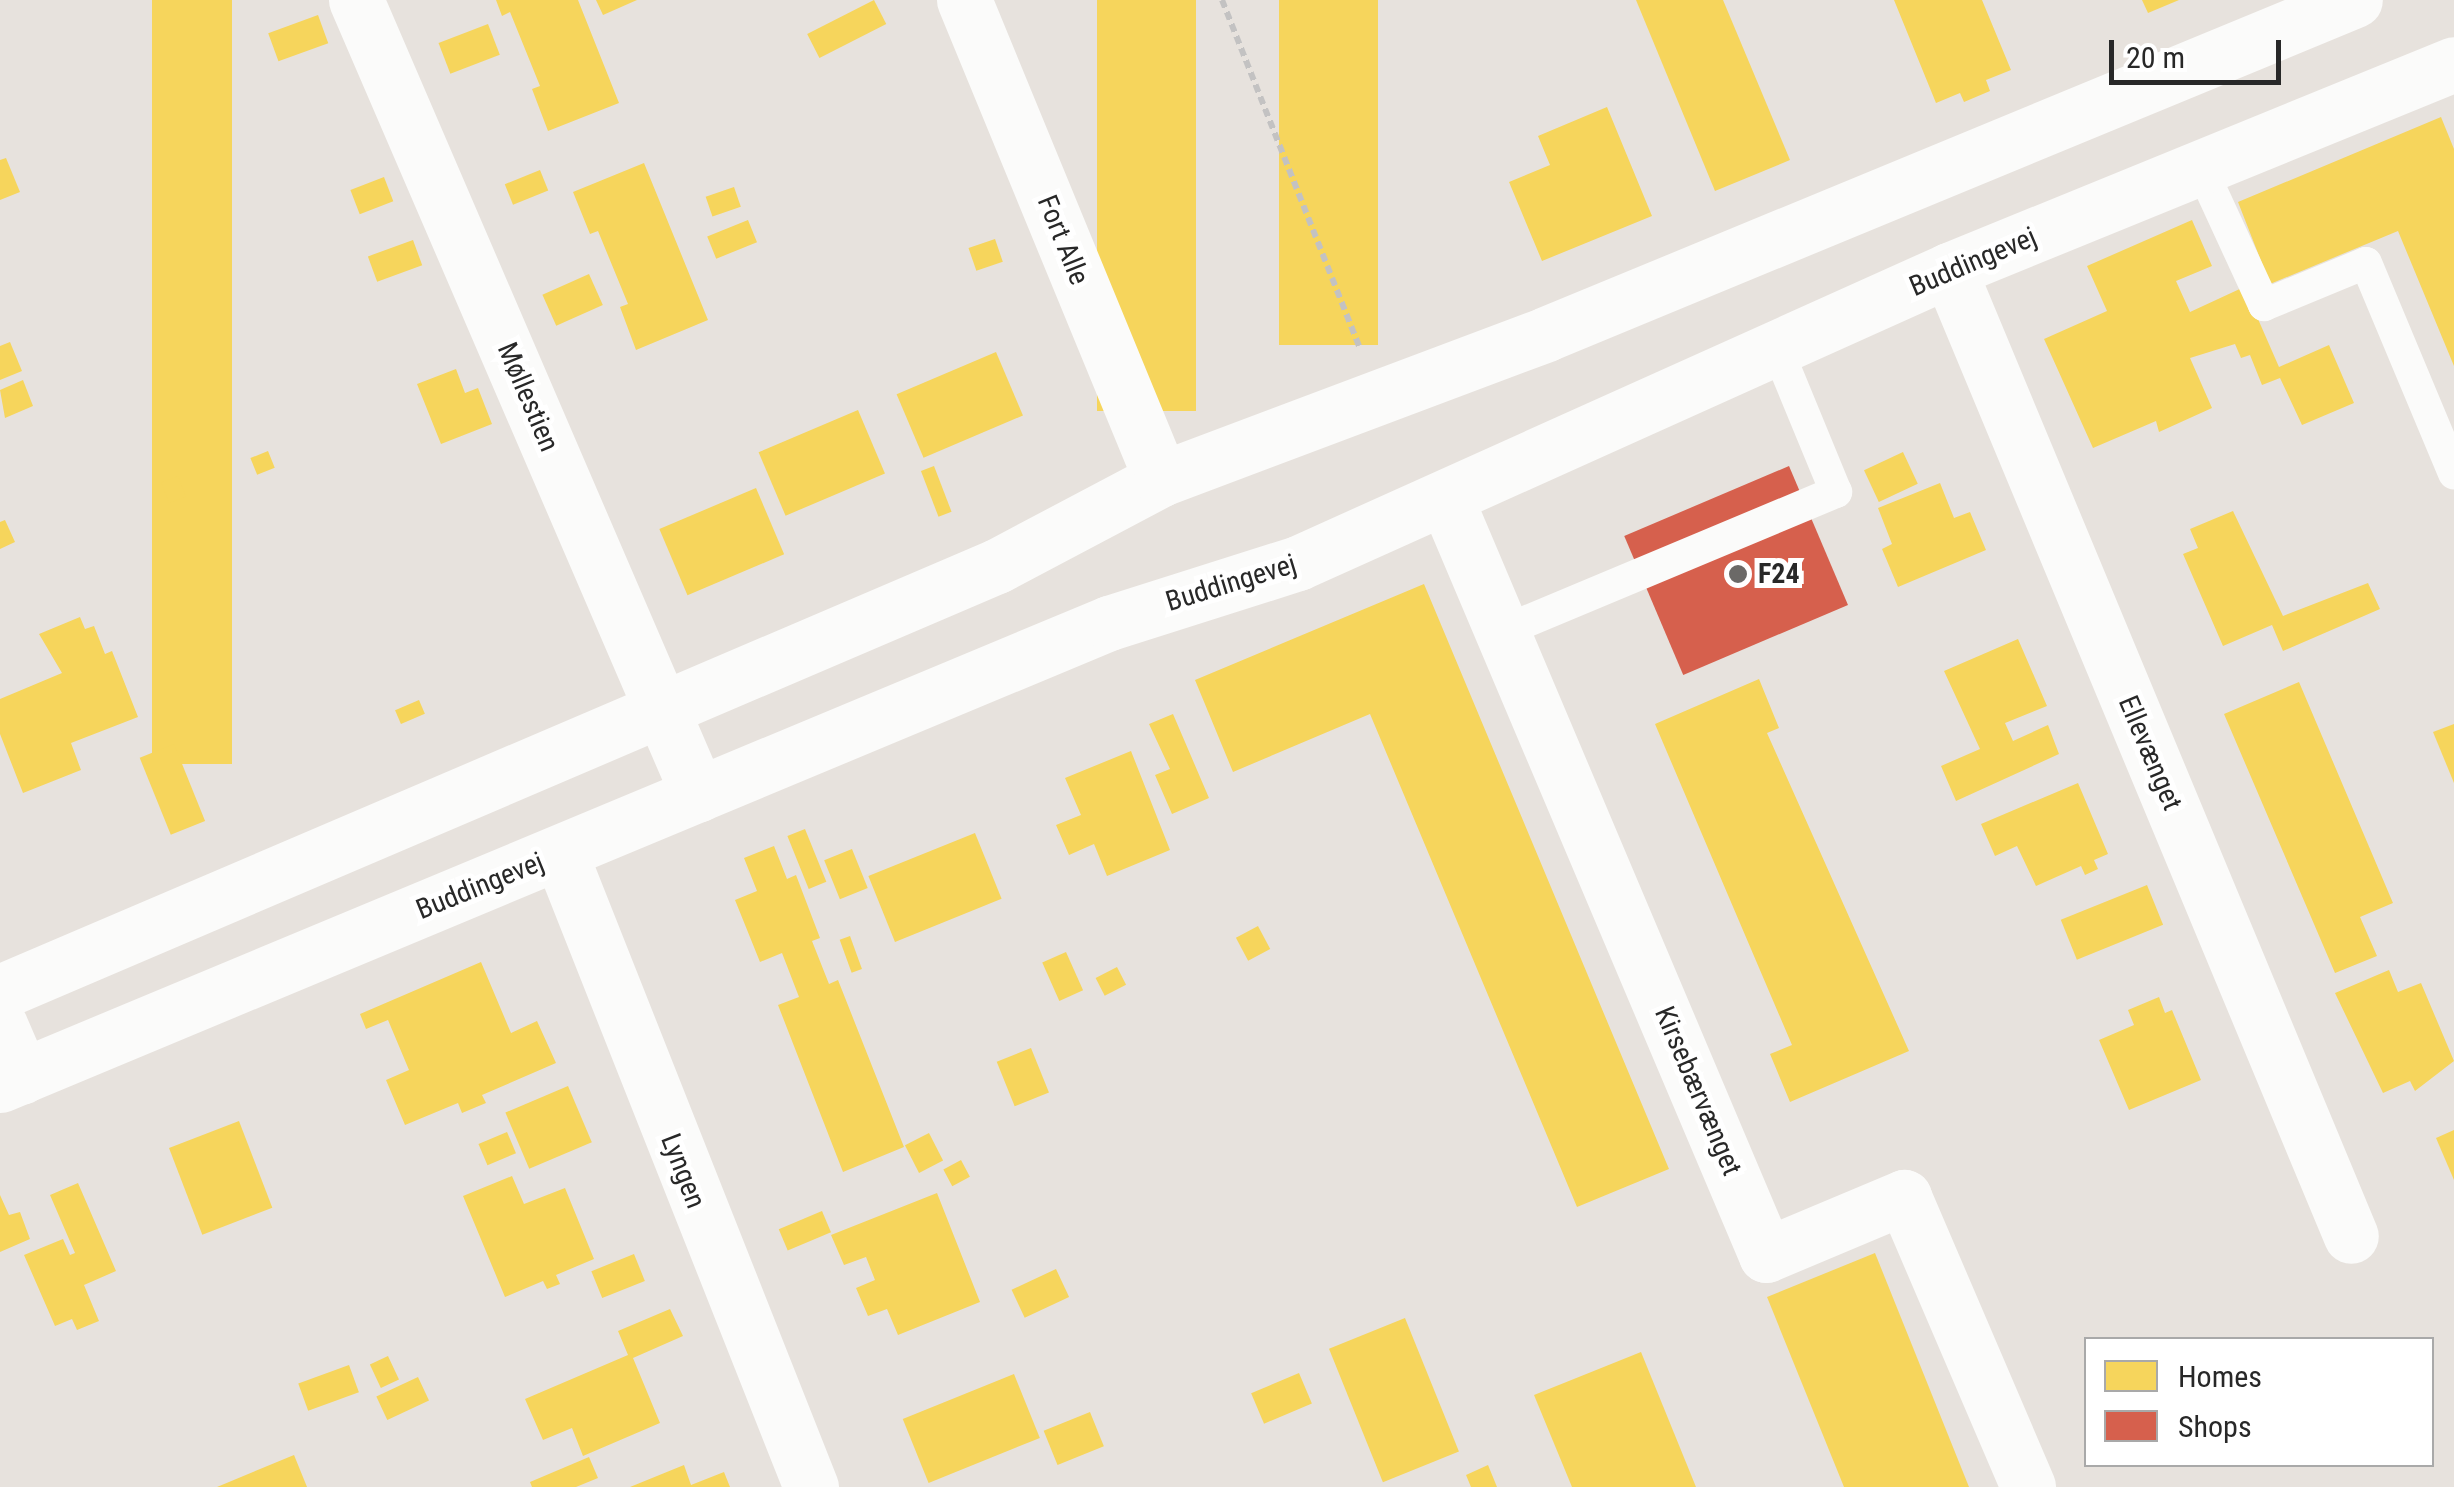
<!DOCTYPE html>
<meta charset="utf-8">
<style>
body{margin:0}
#map{position:relative;width:2454px;height:1487px;overflow:hidden;background:#e7e2dd;font-family:"Roboto Condensed",sans-serif}
div>[style]{position:absolute}
.homes>*{inset:0;background:#f6d55c;transform-origin:0 0}
.shops>*{inset:0;background:#d6604d;transform-origin:0 0}
.path>*{height:6px;margin-top:-3px;transform-origin:0;background:repeating-linear-gradient(90deg,#c3c2c2 0 8px,transparent 0 13px)}
.lane>*{height:32px;margin:-16px;padding:0 16px;transform-origin:16px;border-radius:16px;background:#fbfbfa}
.street>*{height:55px;margin:-27.5px;padding:0 27.5px;transform-origin:27.5px;border-radius:27.5px;background:#fbfbfa}
.secondary>*{height:55px;margin:-27.5px;padding:0 27.5px;transform-origin:27.5px;border-radius:27.5px;background:#fbfbfa}
.dots>*{width:28px;height:28px;translate:-50% -50%;box-sizing:border-box;border:5px solid #fff;border-radius:50%}
span{translate:-50% -50%;white-space:nowrap;text-align:center;line-height:1.15;-webkit-text-stroke:10px #fff;paint-order:stroke}
.street-label{font-size:28px;color:#282828}
.poi-label{font-size:28px;color:#282828;font-weight:700}
.left{translate:0 -50%;text-align:left}
.legend{position:absolute;left:2084px;top:1337px;width:350px;height:130px;box-sizing:border-box;background:#fff;border:2px solid #a9a9a9;margin:0;padding:12px 18px;list-style:none;font-size:30px;color:#282828}
.legend li{display:flex;align-items:center;gap:20px;height:50px}
.legend b{width:50px;border:2px solid #a9a9a9}
.scale{position:absolute;left:2109px;top:40px;width:172px;height:45px;box-sizing:border-box;border:5px solid #282828;border-top:0;padding-left:12px;font-size:30px;line-height:35px;white-space:nowrap;color:#282828;-webkit-text-stroke:8px #fff;paint-order:stroke}
</style>
<div id="map">
<div class="homes">
<i style="left:152px;top:0;width:80px;height:764px"></i>
<i style="clip-path:polygon(496px 0,578px 0,619px 103px,548px 131px,532px 89px,540px 86px,510px 12px,502px 16px)"></i>
<i style="clip-path:polygon(596px 0,637px 0,603px 15px)"></i>
<i style="left:874px;top:0;width:27px;height:75px;rotate:63deg"></i>
<i style="left:1097px;top:0;width:99px;height:411px"></i>
<i style="left:1279px;top:0;width:99px;height:345px"></i>
<i style="clip-path:polygon(1636px 0,1723px 0,1790px 160px,1715px 191px)"></i>
<i style="clip-path:polygon(1894px 0,1982px 0,2011px 70px,1986px 80px,1990px 91px,1964px 102px,1960px 93px,1936px 103px)"></i>
<i style="clip-path:polygon(2142px 0,2179px 0,2148px 13px)"></i>
<i style="left:318px;top:15px;width:30px;height:53px;rotate:70deg"></i>
<i style="left:488px;top:24px;width:33px;height:53px;rotate:69deg"></i>
<i style="clip-path:polygon(1607px 107px,1652px 216px,1542px 261px,1509px 182px,1550px 165px,1538px 136px)"></i>
<i style="clip-path:polygon(2441px 117px,2454px 149px,2454px 366px,2398px 231px,2270px 284px,2238px 202px)"></i>
<i style="clip-path:polygon(6px 158px,20px 192px,0 200px,0 160px)"></i>
<i style="clip-path:polygon(644px 163px,708px 320px,636px 350px,620px 307px,628px 304px,598px 231px,590px 234px,573px 192px)"></i>
<i style="left:540px;top:170px;width:22px;height:38px;rotate:68deg"></i>
<i style="left:384px;top:177px;width:26px;height:36px;rotate:69deg"></i>
<i style="left:734px;top:187px;width:21px;height:30px;rotate:71deg"></i>
<i style="left:748px;top:220px;width:24px;height:44px;rotate:68deg"></i>
<i style="clip-path:polygon(2192px 220px,2212px 266px,2176px 281px,2190px 312px,2244px 287px,2279px 367px,2329px 345px,2354px 403px,2302px 425px,2280px 378px,2262px 385px,2250px 355px,2241px 358px,2235px 344px,2190px 358px,2212px 408px,2159px 432px,2156px 421px,2093px 448px,2044px 339px,2107px 311px,2087px 266px)"></i>
<i style="left:995px;top:239px;width:24px;height:28px;rotate:71deg"></i>
<i style="left:413px;top:240px;width:27px;height:48px;rotate:70deg"></i>
<i style="left:589px;top:274px;width:34px;height:51px;rotate:66deg"></i>
<i style="clip-path:polygon(10px 342px,22px 371px,0 380px,0 346px)"></i>
<i style="left:996px;top:352px;width:69px;height:108px;rotate:67deg"></i>
<i style="clip-path:polygon(456px 369px,465px 393px,478px 388px,492px 424px,441px 444px,417px 384px)"></i>
<i style="clip-path:polygon(23px 380px,33px 406px,5px 418px,0 390px)"></i>
<i style="left:858px;top:410px;width:69px;height:108px;rotate:67deg"></i>
<i style="left:268px;top:451px;width:18px;height:19px;rotate:68deg"></i>
<i style="left:1903px;top:452px;width:35px;height:43px;rotate:65deg"></i>
<i style="left:934px;top:466px;width:49px;height:14px;rotate:69deg"></i>
<i style="left:178px;top:476px;width:22px;height:18px;rotate:69deg"></i>
<i style="clip-path:polygon(1940px 483px,1954px 518px,1970px 512px,1986px 550px,1898px 587px,1882px 549px,1892px 544px,1878px 508px)"></i>
<i style="left:756px;top:488px;width:72px;height:105px;rotate:67deg"></i>
<i style="clip-path:polygon(2233px 511px,2283px 616px,2368px 583px,2380px 609px,2283px 651px,2272px 625px,2223px 646px,2183px 554px,2198px 548px,2190px 529px)"></i>
<i style="clip-path:polygon(5px 520px,15px 542px,0 549px,0 522px)"></i>
<i style="clip-path:polygon(1424px 584px,1669px 1169px,1577px 1207px,1370px 714px,1233px 772px,1195px 680px)"></i>
<i style="clip-path:polygon(80px 617px,85px 629px,94px 626px,105px 654px,112px 651px,138px 717px,71px 743px,81px 770px,23px 793px,0 734px,0 699px,62px 673px,39px 634px)"></i>
<i style="clip-path:polygon(2018px 639px,2047px 706px,2005px 723px,2013px 741px,2048px 725px,2059px 754px,1956px 801px,1941px 766px,1980px 749px,1944px 671px)"></i>
<i style="clip-path:polygon(1759px 679px,1779px 728px,1767px 733px,1909px 1051px,1790px 1102px,1770px 1054px,1792px 1045px,1655px 724px)"></i>
<i style="clip-path:polygon(2299px 682px,2393px 903px,2360px 917px,2377px 956px,2335px 973px,2224px 714px)"></i>
<i style="left:419px;top:700px;width:15px;height:26px;rotate:67deg"></i>
<i style="clip-path:polygon(1173px 714px,1209px 798px,1172px 814px,1155px 775px,1170px 769px,1149px 724px)"></i>
<i style="clip-path:polygon(2454px 724px,2454px 783px,2433px 732px)"></i>
<i style="left:174px;top:744px;width:83px;height:37px;rotate:68deg"></i>
<i style="clip-path:polygon(1131px 751px,1170px 850px,1107px 876px,1094px 844px,1069px 855px,1056px 825px,1081px 815px,1065px 778px)"></i>
<i style="clip-path:polygon(2078px 783px,2108px 854px,2094px 860px,2098px 869px,2085px 875px,2081px 866px,2036px 886px,2017px 846px,1995px 856px,1981px 824px)"></i>
<i style="left:805px;top:829px;width:57px;height:19px;rotate:68deg"></i>
<i style="left:975px;top:833px;width:71px;height:115px;rotate:68deg"></i>
<i style="clip-path:polygon(774px 846px,787px 879px,796px 875px,820px 938px,812px 941px,829px 984px,838px 980px,904px 1147px,843px 1172px,778px 1005px,799px 997px,782px 953px,760px 962px,735px 900px,757px 891px,744px 858px)"></i>
<i style="left:852px;top:849px;width:42px;height:30px;rotate:68deg"></i>
<i style="left:2147px;top:885px;width:43px;height:93px;rotate:68deg"></i>
<i style="left:1258px;top:926px;width:26px;height:25px;rotate:62deg"></i>
<i style="left:850px;top:936px;width:35px;height:11px;rotate:70deg"></i>
<i style="left:1066px;top:952px;width:42px;height:26px;rotate:66deg"></i>
<i style="clip-path:polygon(481px 962px,511px 1033px,537px 1021px,556px 1063px,482px 1095px,486px 1103px,462px 1113px,458px 1103px,405px 1125px,386px 1080px,409px 1070px,388px 1020px,366px 1029px,360px 1014px)"></i>
<i style="left:1117px;top:967px;width:20px;height:24px;rotate:63deg"></i>
<i style="clip-path:polygon(2389px 970px,2398px 992px,2421px 983px,2454px 1061px,2415px 1091px,2410px 1081px,2383px 1093px,2335px 993px)"></i>
<i style="clip-path:polygon(2159px 997px,2165px 1013px,2172px 1010px,2201px 1080px,2129px 1110px,2099px 1040px,2134px 1025px,2128px 1010px)"></i>
<i style="left:1031px;top:1048px;width:48px;height:37px;rotate:68deg"></i>
<i style="left:568px;top:1086px;width:61px;height:68px;rotate:67deg"></i>
<i style="left:239px;top:1121px;width:93px;height:75px;rotate:69deg"></i>
<i style="clip-path:polygon(2454px 1130px,2454px 1180px,2436px 1138px)"></i>
<i style="left:507px;top:1132px;width:23px;height:31px;rotate:67deg"></i>
<i style="left:929px;top:1133px;width:31px;height:27px;rotate:63deg"></i>
<i style="left:961px;top:1160px;width:19px;height:20px;rotate:62deg"></i>
<i style="clip-path:polygon(512px 1176px,524px 1204px,565px 1188px,594px 1259px,556px 1275px,560px 1284px,547px 1289px,543px 1281px,505px 1297px,463px 1196px)"></i>
<i style="clip-path:polygon(78px 1183px,116px 1271px,84px 1285px,99px 1321px,77px 1330px,72px 1319px,55px 1326px,24px 1255px,63px 1239px,70px 1255px,75px 1253px,50px 1195px)"></i>
<i style="clip-path:polygon(937px 1193px,980px 1302px,898px 1335px,887px 1309px,868px 1316px,856px 1288px,875px 1280px,866px 1257px,844px 1265px,831px 1235px)"></i>
<i style="clip-path:polygon(0 1195px,9px 1215px,20px 1212px,30px 1239px,0 1252px)"></i>
<i style="left:822px;top:1211px;width:23px;height:47px;rotate:67deg"></i>
<i style="clip-path:polygon(1875px 1253px,1969px 1487px,1844px 1487px,1767px 1297px)"></i>
<i style="left:634px;top:1254px;width:29px;height:46px;rotate:68deg"></i>
<i style="left:1056px;top:1269px;width:31px;height:49px;rotate:65deg"></i>
<i style="clip-path:polygon(670px 1309px,683px 1336px,633px 1358px,660px 1423px,583px 1456px,572px 1428px,543px 1440px,525px 1399px,628px 1355px,618px 1331px)"></i>
<i style="left:1405px;top:1318px;width:144px;height:82px;rotate:68deg"></i>
<i style="clip-path:polygon(1641px 1352px,1696px 1487px,1572px 1487px,1534px 1395px)"></i>
<i style="left:388px;top:1356px;width:26px;height:20px;rotate:65deg"></i>
<i style="left:349px;top:1365px;width:29px;height:54px;rotate:70deg"></i>
<i style="left:1299px;top:1373px;width:33px;height:52px;rotate:67deg"></i>
<i style="left:1014px;top:1374px;width:69px;height:120px;rotate:68deg"></i>
<i style="left:418px;top:1377px;width:26px;height:46px;rotate:65deg"></i>
<i style="left:1090px;top:1412px;width:37px;height:50px;rotate:68deg"></i>
<i style="clip-path:polygon(294px 1455px,307px 1487px,217px 1487px)"></i>
<i style="clip-path:polygon(589px 1457px,598px 1478px,576px 1487px,532px 1487px,530px 1482px)"></i>
<i style="clip-path:polygon(684px 1465px,691px 1485px,724px 1472px,730px 1487px,630px 1487px)"></i>
<i style="clip-path:polygon(1488px 1465px,1497px 1487px,1471px 1487px,1466px 1475px)"></i>
</div>
<div class="shops">
<i style="left:1789px;top:466px;width:151px;height:179px;rotate:67deg"></i>
</div>
<div class="path">
<i style="left:1222px;top:0;width:372px;rotate:68.4deg"></i>
</div>
<div class="lane">
<i style="left:2201px;top:168px;width:151px;rotate:65.3deg"></i>
<i style="left:2264px;top:305px;width:110px;rotate:-22.4deg"></i>
<i style="left:2366px;top:263px;width:228px;rotate:67.3deg"></i>
<i style="left:1506px;top:630px;width:358px;rotate:-22.7deg"></i>
<i style="left:1836px;top:492px;width:155px;rotate:-112.4deg"></i>
</div>
<div class="street">
<i style="left:356px;top:0;width:865px;rotate:66.7deg"></i>
<i style="left:964px;top:0;width:518px;rotate:67.64deg"></i>
<i style="left:1949px;top:270px;width:1046px;rotate:67.41deg"></i>
<i style="left:1446px;top:499px;width:821px;rotate:67.06deg"></i>
<i style="left:1766px;top:1255px;width:150px;rotate:-22.8deg"></i>
<i style="left:1904px;top:1197px;width:315px;rotate:66.8deg"></i>
<i style="left:560px;top:853px;width:682px;rotate:68.4deg"></i>
<i style="left:0;top:1025px;width:56px;rotate:66.7deg"></i>
</div>
<div class="secondary">
<i style="left:0;top:992px;width:1084px;rotate:-23.14deg"></i>
<i style="left:997px;top:566px;width:186px;rotate:-27.9deg"></i>
<i style="left:1161px;top:479px;width:411px;rotate:-20.6deg"></i>
<i style="left:1546px;top:334px;width:875px;rotate:-22.43deg"></i>
<i style="left:0;top:1085px;width:1201px;rotate:-22.62deg"></i>
<i style="left:1109px;top:623px;width:198px;rotate:-17.6deg"></i>
<i style="left:1298px;top:563px;width:714px;rotate:-24.23deg"></i>
<i style="left:1949px;top:270px;width:545px;rotate:-22.19deg"></i>
</div>
<div class="dots">
<i style="left:1738px;top:574px;background:#6b6967"></i>
</div>
<div class="street-label">
<span style="left:1063px;top:240px;rotate:68deg">Fort Alle</span>
<span style="left:1973px;top:262px;rotate:-23deg">Buddingevej</span>
<span style="left:528px;top:397px;rotate:67deg">Møllestien</span>
<span style="left:1231px;top:583px;rotate:-17deg">Buddingevej</span>
<span style="left:2150px;top:753px;rotate:67deg">Ellevænget</span>
<span style="left:480px;top:886px;rotate:-22deg">Buddingevej</span>
<span style="left:1698px;top:1091px;rotate:67deg">Kirsebærvænget</span>
<span style="left:683px;top:1171px;rotate:69deg">Lyngen</span>
</div>
<div class="poi-label">
<span class="left" style="left:1758px;top:574px">F24</span>
</div>
<ul class="legend">
<li><b style="height:28px;background:#f6d55c"></b>Homes</li>
<li><b style="height:28px;background:#d6604d"></b>Shops</li>
</ul>
<div class="scale">20 m</div>
</div>
